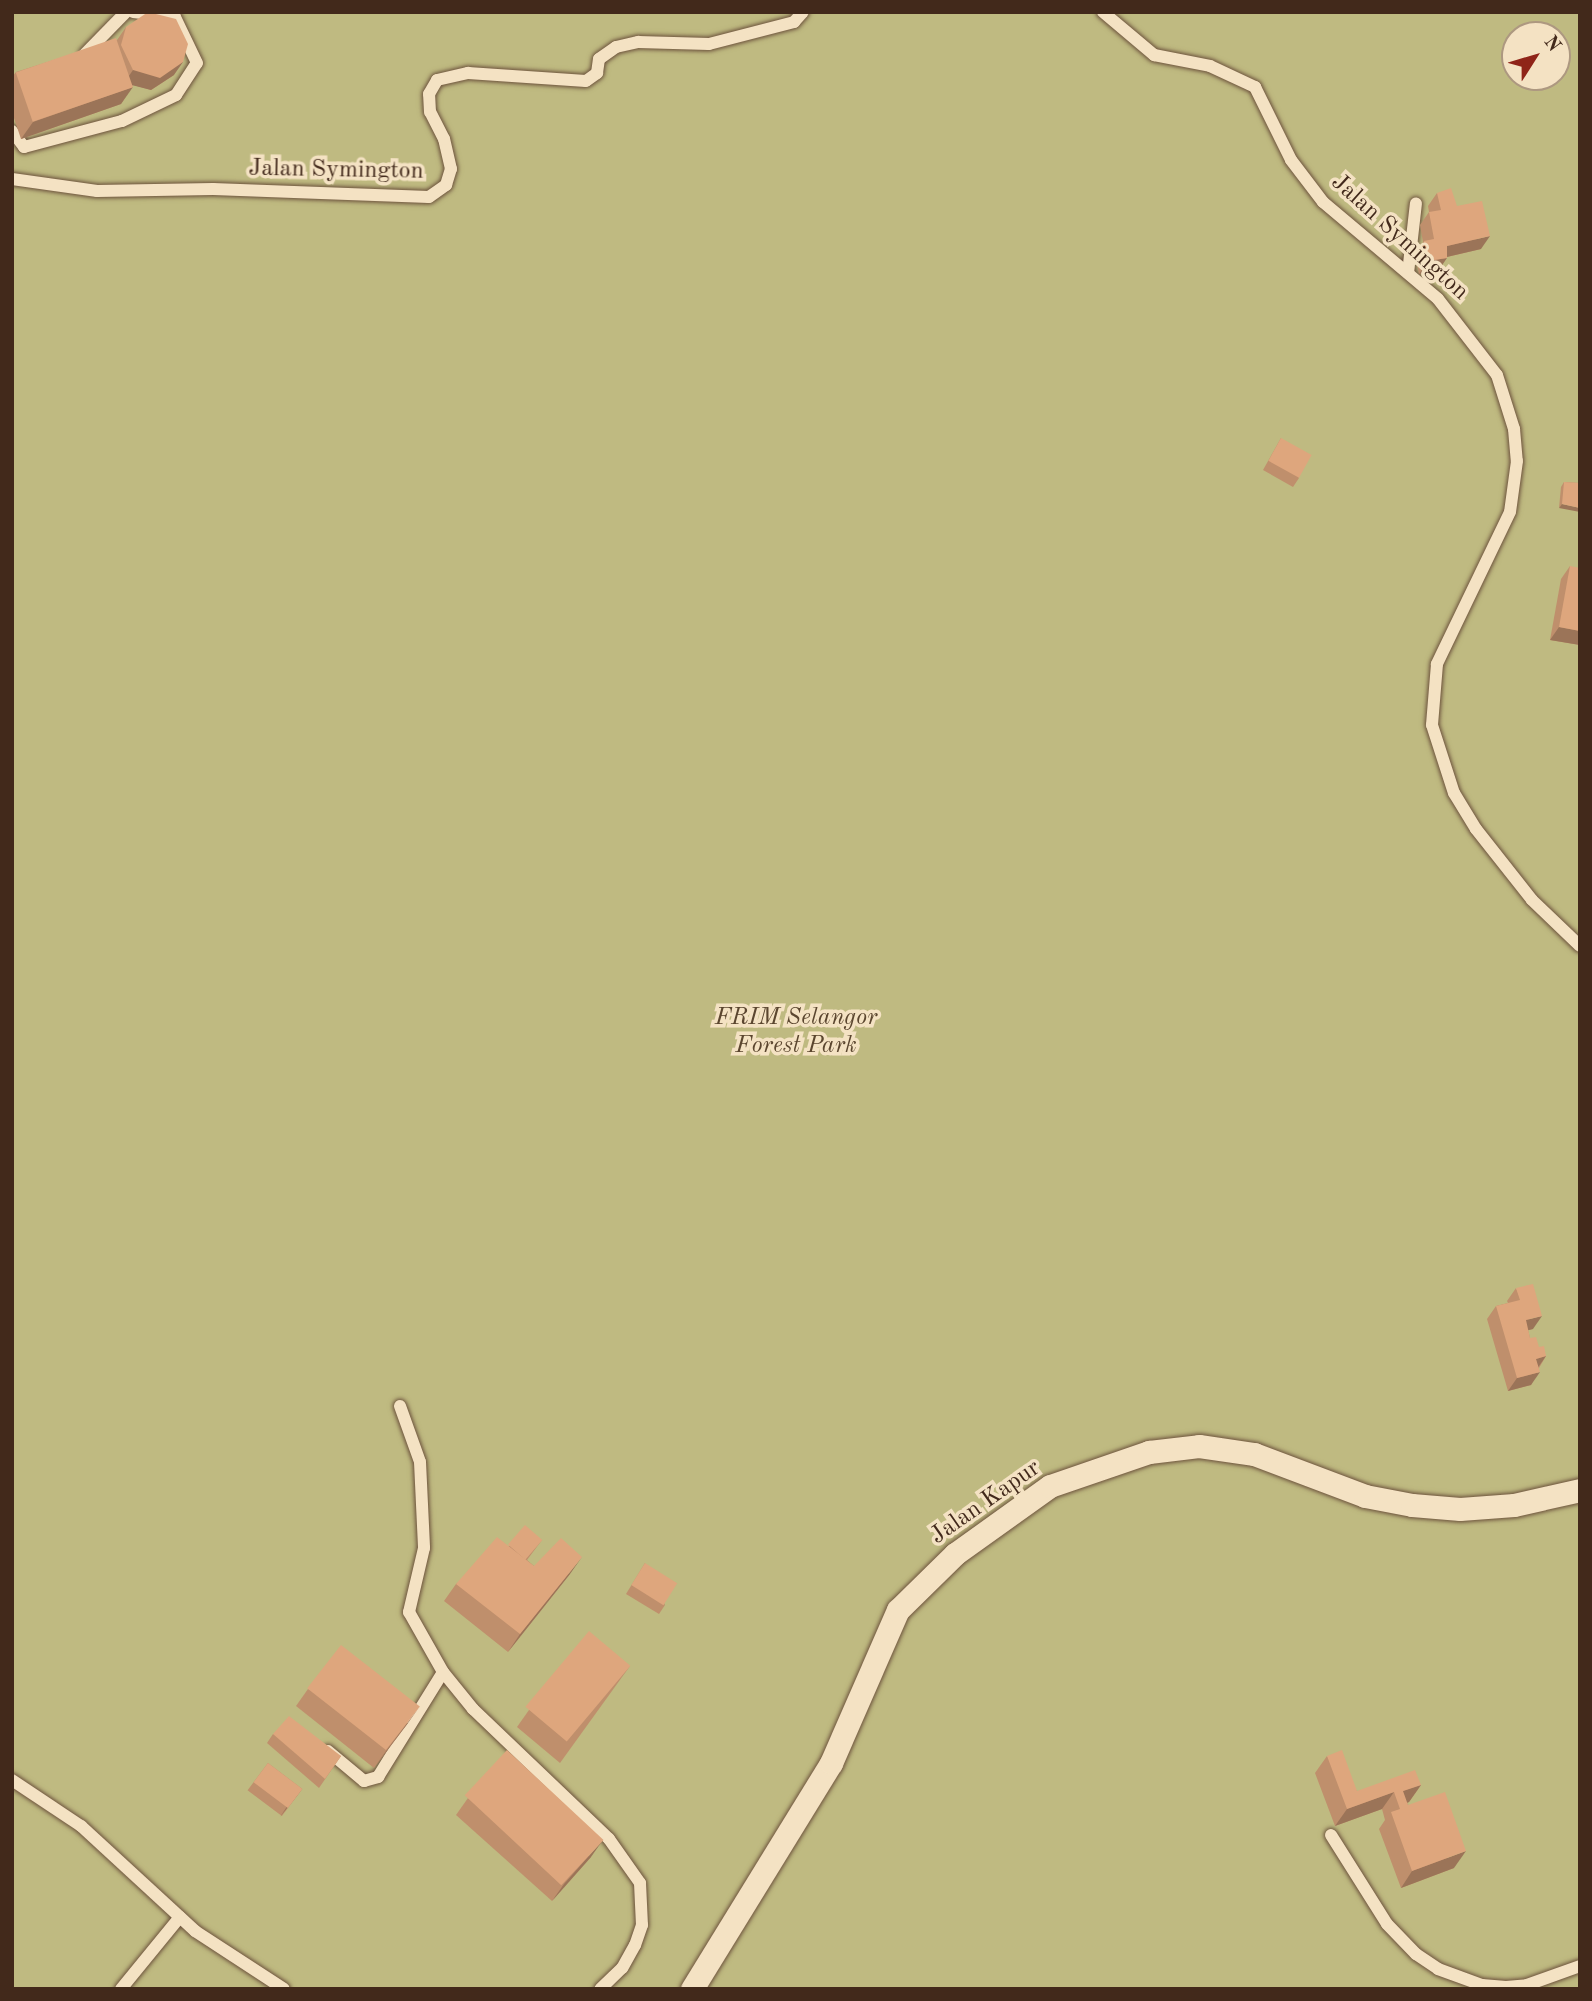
<!DOCTYPE html>
<style>
body{margin:0}
#map{position:relative;width:1592px;height:2001px;overflow:hidden;background:#eed2a3;font-family:"Old Standard TT",serif}
div>[style]{position:absolute}
.green>*{inset:0;background:#bfba81}
.roads{filter:drop-shadow(0 0 2px #6d533d) drop-shadow(0 0 2px #6d533d)}
.lane>*{height:12px;margin:-6px;padding:0 6px;transform-origin:6px;border-radius:6px;background:#f4e2c3}
.street>*{height:23px;margin:-11.5px;padding:0 11.5px;transform-origin:11.5px;border-radius:11.5px;background:#f4e2c3}
.wall>*{inset:0;background:#bf8f6c;transform-origin:0 0}
.shaded-wall>*{inset:0;background:#9b7458}
.building>*{inset:0;background:#dea67d;transform-origin:0 0}
span{translate:-50% -50%;white-space:nowrap;text-align:center;line-height:1.15;-webkit-text-stroke:7px #f4e2c3;paint-order:stroke}
.street-label{font-size:24px;color:#42291b}
.park-label{font-size:24px;color:#5b462f;font-style:italic}
.frame{position:absolute;inset:0;border:14px solid #42291b;pointer-events:none}
.north{position:absolute;left:1501px;top:21px;width:70px;height:70px;box-sizing:border-box;background:#f4e2c3;border:2px solid #ad9880;border-radius:50%;rotate:53deg;font-size:19px;font-weight:700;line-height:28px;text-align:center;color:#42291b}
.north::after{content:'';display:block;margin:auto;width:24px;height:32px;background:#8f2418;clip-path:polygon(50% 0,100% 100%,50% 72%,0 100%)}
</style>
<div id="map">
<div class="green">
<i style="clip-path:polygon(evenodd,12px 12px,1580px 12px,1580px 1989px,12px 1989px,12px 12px,1515px 35px,1557px 35px,1557px 77px,1515px 77px,1515px 35px)"></i>
</div>
<div class="roads">
<div class="lane">
<i style="left:1103px;top:12px;width:67px;rotate:40.1deg"></i>
<i style="left:1154px;top:55px;width:57px;rotate:11.1deg"></i>
<i style="left:1210px;top:66px;width:50px;rotate:25deg"></i>
<i style="left:1255px;top:87px;width:81px;rotate:63.7deg"></i>
<i style="left:1291px;top:160px;width:53px;rotate:52.7deg"></i>
<i style="left:1323px;top:202px;width:150px;rotate:40.1deg"></i>
<i style="left:1438px;top:299px;width:96px;rotate:52.2deg"></i>
<i style="left:1497px;top:375px;width:57px;rotate:72.5deg"></i>
<i style="left:1514px;top:429px;width:32px;rotate:85deg"></i>
<i style="left:1517px;top:461px;width:51px;rotate:97.8deg"></i>
<i style="left:1510px;top:512px;width:169px;rotate:115.7deg"></i>
<i style="left:1437px;top:664px;width:61px;rotate:94.7deg"></i>
<i style="left:1432px;top:725px;width:71px;rotate:72.1deg"></i>
<i style="left:1454px;top:793px;width:42px;rotate:58.6deg"></i>
<i style="left:1476px;top:829px;width:90px;rotate:51.7deg"></i>
<i style="left:1532px;top:900px;width:66px;rotate:43.8deg"></i>
<i style="left:85px;top:54px;width:59px;rotate:-45.7deg"></i>
<i style="left:12px;top:131px;width:20px;rotate:53deg"></i>
<i style="left:24px;top:147px;width:101px;rotate:-14.9deg"></i>
<i style="left:122px;top:121px;width:60px;rotate:-25.7deg"></i>
<i style="left:176px;top:95px;width:38px;rotate:-57deg"></i>
<i style="left:197px;top:63px;width:51px;rotate:-115.6deg"></i>
<i style="left:175px;top:17px;width:42px;rotate:-173.2deg"></i>
<i style="left:12px;top:179px;width:86px;rotate:8deg"></i>
<i style="left:97px;top:191px;width:116px;rotate:-1deg"></i>
<i style="left:213px;top:189px;width:216px;rotate:2.1deg"></i>
<i style="left:429px;top:197px;width:21px;rotate:-35deg"></i>
<i style="left:446px;top:185px;width:17px;rotate:-73deg"></i>
<i style="left:451px;top:169px;width:31px;rotate:-103deg"></i>
<i style="left:444px;top:139px;width:30px;rotate:-117deg"></i>
<i style="left:430px;top:112px;width:18px;rotate:-93deg"></i>
<i style="left:429px;top:94px;width:16px;rotate:-60deg"></i>
<i style="left:437px;top:80px;width:32px;rotate:-13deg"></i>
<i style="left:468px;top:73px;width:118px;rotate:3.9deg"></i>
<i style="left:586px;top:81px;width:14px;rotate:-36deg"></i>
<i style="left:597px;top:73px;width:14px;rotate:-82deg"></i>
<i style="left:599px;top:59px;width:21px;rotate:-35deg"></i>
<i style="left:616px;top:47px;width:23px;rotate:-13deg"></i>
<i style="left:638px;top:42px;width:71px;rotate:1.6deg"></i>
<i style="left:709px;top:44px;width:88px;rotate:-14.5deg"></i>
<i style="left:794px;top:22px;width:13px;rotate:-48deg"></i>
<i style="left:1408px;top:273px;width:70px;rotate:-83.5deg"></i>
<i style="left:400px;top:1406px;width:59px;rotate:70.3deg"></i>
<i style="left:420px;top:1462px;width:86px;rotate:87.3deg"></i>
<i style="left:424px;top:1548px;width:66px;rotate:103.2deg"></i>
<i style="left:409px;top:1612px;width:69px;rotate:60.5deg"></i>
<i style="left:443px;top:1672px;width:48px;rotate:51deg"></i>
<i style="left:473px;top:1709px;width:188px;rotate:43.7deg"></i>
<i style="left:609px;top:1839px;width:54px;rotate:54.8deg"></i>
<i style="left:640px;top:1883px;width:42px;rotate:87.3deg"></i>
<i style="left:642px;top:1925px;width:21px;rotate:109deg"></i>
<i style="left:635px;top:1945px;width:26px;rotate:119deg"></i>
<i style="left:622px;top:1968px;width:30px;rotate:136deg"></i>
<i style="left:328px;top:1751px;width:47px;rotate:39.8deg"></i>
<i style="left:364px;top:1781px;width:15px;rotate:-16deg"></i>
<i style="left:378px;top:1777px;width:123px;rotate:-58.2deg"></i>
<i style="left:12px;top:1780px;width:83px;rotate:33.7deg"></i>
<i style="left:81px;top:1826px;width:155px;rotate:42.6deg"></i>
<i style="left:195px;top:1931px;width:106px;rotate:33.1deg"></i>
<i style="left:1331px;top:1835px;width:105px;rotate:57.8deg"></i>
<i style="left:1387px;top:1924px;width:42px;rotate:46deg"></i>
<i style="left:1416px;top:1954px;width:27px;rotate:34deg"></i>
<i style="left:1438px;top:1969px;width:47px;rotate:20deg"></i>
<i style="left:1482px;top:1985px;width:24px;rotate:5deg"></i>
<i style="left:1506px;top:1987px;width:21px;rotate:-5deg"></i>
<i style="left:1527px;top:1985px;width:56px;rotate:-19.7deg"></i>
<i style="left:121px;top:1989px;width:93px;rotate:-50.7deg"></i>
</div>
<div class="street">
<i style="left:692px;top:1989px;width:265px;rotate:-58.4deg"></i>
<i style="left:831px;top:1763px;width:167px;rotate:-66.4deg"></i>
<i style="left:898px;top:1610px;width:80px;rotate:-44.5deg"></i>
<i style="left:955px;top:1554px;width:117px;rotate:-35.6deg"></i>
<i style="left:1050px;top:1486px;width:105px;rotate:-19deg"></i>
<i style="left:1149px;top:1452px;width:50px;rotate:-6.8deg"></i>
<i style="left:1199px;top:1446px;width:56px;rotate:8.3deg"></i>
<i style="left:1254px;top:1454px;width:119px;rotate:20.7deg"></i>
<i style="left:1365px;top:1496px;width:48px;rotate:10.8deg"></i>
<i style="left:1412px;top:1505px;width:48px;rotate:4.8deg"></i>
<i style="left:1460px;top:1509px;width:54px;rotate:-4.2deg"></i>
<i style="left:1514px;top:1505px;width:68px;rotate:-12.8deg"></i>
</div>
</div>
<div class="wall">
<i style="clip-path:polygon(126px 27px,174px 75px,151px 90px,133px 85px,121px 104px,21px 139px,12px 112px,12px 77px,16px 72px,117px 40px)"></i>
<i style="clip-path:polygon(1437px 193px,1457px 206px,1481px 249px,1447px 257px,1438px 271px,1419px 274px,1415px 254px,1423px 242px,1420px 225px,1429px 212px,1428px 206px)"></i>
<i style="clip-path:polygon(1281px 438px,1299px 478px,1293px 487px,1263px 470px)"></i>
<i style="clip-path:polygon(1564px 482px,1580px 483px,1559px 508px,1561px 487px)"></i>
<i style="clip-path:polygon(1570px 566px,1580px 645px,1550px 640px,1561px 579px)"></i>
<i style="clip-path:polygon(1516px 1288px,1533px 1329px,1528px 1330px,1530px 1338px,1546px 1356px,1539px 1368px,1531px 1385px,1508px 1391px,1487px 1319px,1496px 1306px,1508px 1303px,1507px 1301px)"></i>
<i style="clip-path:polygon(542px 1540px,527px 1560px,534px 1566px,570px 1574px,508px 1652px,444px 1601px,456px 1584px,509px 1546px)"></i>
<i style="clip-path:polygon(645px 1563px,665px 1605px,659px 1614px,626px 1594px)"></i>
<i style="clip-path:polygon(630px 1666px,560px 1763px,517px 1727px,529px 1710px)"></i>
<i style="clip-path:polygon(308px 1689px,408px 1723px,374px 1768px,296px 1706px)"></i>
<i style="clip-path:polygon(273px 1734px,341px 1756px,319px 1788px,267px 1743px)"></i>
<i style="clip-path:polygon(1327px 1756px,1357px 1791px,1421px 1785px,1409px 1802px,1407px 1803px,1454px 1868px,1401px 1888px,1379px 1829px,1385px 1820px,1382px 1809px,1335px 1826px,1315px 1773px)"></i>
<i style="left:268px;top:1763px;width:43px;height:34px;rotate:37deg"></i>
<i style="clip-path:polygon(468px 1798px,591px 1857px,552px 1901px,456px 1815px)"></i>
</div>
<div class="shaded-wall">
<i style="clip-path:polygon(183px 62px,174px 75px,151px 90px,124px 83px,133px 70px)"></i>
<i style="clip-path:polygon(133px 87px,121px 104px,21px 139px,33px 122px)"></i>
<i style="clip-path:polygon(1490px 236px,1481px 249px,1438px 259px,1447px 246px)"></i>
<i style="clip-path:polygon(1447px 258px,1438px 271px,1419px 274px,1428px 261px)"></i>
<i style="clip-path:polygon(1562px 504px,1580px 508px,1580px 512px,1559px 508px)"></i>
<i style="clip-path:polygon(1559px 627px,1580px 631px,1580px 645px,1550px 640px)"></i>
<i style="clip-path:polygon(1542px 1316px,1533px 1329px,1517px 1333px,1526px 1320px)"></i>
<i style="clip-path:polygon(1546px 1356px,1537px 1369px,1536px 1359px)"></i>
<i style="clip-path:polygon(1540px 1372px,1531px 1385px,1508px 1391px,1517px 1378px)"></i>
<i style="clip-path:polygon(582px 1557px,570px 1574px,508px 1652px,520px 1634px)"></i>
<i style="clip-path:polygon(420px 1706px,408px 1723px,374px 1768px,386px 1751px)"></i>
<i style="clip-path:polygon(1421px 1785px,1409px 1802px,1399px 1806px,1403px 1791px)"></i>
<i style="clip-path:polygon(302px 1789px,296px 1797px,280px 1817px,286px 1808px)"></i>
<i style="clip-path:polygon(1394px 1792px,1382px 1809px,1335px 1826px,1347px 1809px)"></i>
<i style="clip-path:polygon(603px 1840px,591px 1857px,552px 1901px,564px 1884px)"></i>
<i style="clip-path:polygon(1466px 1851px,1454px 1868px,1401px 1888px,1412px 1871px)"></i>
</div>
<div class="building">
<i style="clip-path:polygon(148px 12px,176px 19px,188px 44px,183px 62px,160px 78px,133px 70px,121px 45px,126px 27px)"></i>
<i style="left:116px;top:38px;width:52px;height:106px;rotate:71deg"></i>
<i style="clip-path:polygon(1451px 188px,1457px 206px,1482px 201px,1490px 236px,1447px 246px,1447px 258px,1428px 261px,1424px 241px,1434px 239px,1429px 212px,1441px 210px,1437px 193px)"></i>
<i style="left:1281px;top:438px;width:35px;height:26px;rotate:29deg"></i>
<i style="clip-path:polygon(1564px 482px,1580px 483px,1580px 508px,1562px 504px)"></i>
<i style="clip-path:polygon(1570px 566px,1580px 568px,1580px 631px,1559px 627px)"></i>
<i style="clip-path:polygon(1533px 1284px,1542px 1316px,1526px 1320px,1530px 1338px,1536px 1337px,1539px 1347px,1544px 1346px,1546px 1356px,1536px 1359px,1540px 1372px,1517px 1378px,1496px 1306px,1520px 1300px,1516px 1288px)"></i>
<i style="left:525px;top:1525px;width:23px;height:26px;rotate:41deg"></i>
<i style="clip-path:polygon(497px 1537px,534px 1566px,561px 1538px,582px 1557px,520px 1634px,456px 1584px)"></i>
<i style="left:645px;top:1563px;width:38px;height:26px;rotate:32deg"></i>
<i style="left:589px;top:1631px;width:54px;height:99px;rotate:40deg"></i>
<i style="left:341px;top:1645px;width:100px;height:55px;rotate:38deg"></i>
<i style="clip-path:polygon(289px 1716px,341px 1756px,325px 1779px,273px 1734px)"></i>
<i style="left:507px;top:1750px;width:132px;height:62px;rotate:43deg"></i>
<i style="clip-path:polygon(1342px 1750px,1357px 1791px,1415px 1770px,1421px 1785px,1403px 1791px,1408px 1805px,1445px 1792px,1466px 1851px,1412px 1871px,1391px 1812px,1400px 1809px,1394px 1792px,1347px 1809px,1327px 1756px)"></i>
<i style="left:268px;top:1763px;width:43px;height:24px;rotate:37deg"></i>
</div>
<div class="street-label">
<span style="left:336px;top:171px;rotate:1deg">Jalan Symington</span>
<span style="left:1399px;top:238px;rotate:42deg">Jalan Symington</span>
<span style="left:986px;top:1503px;rotate:-35deg">Jalan Kapur</span>
</div>
<div class="park-label">
<span style="left:796px;top:1033px">FRIM Selangor<br>Forest Park</span>
</div>
<div class="frame"></div>
<div class="north">N</div>
</div>
